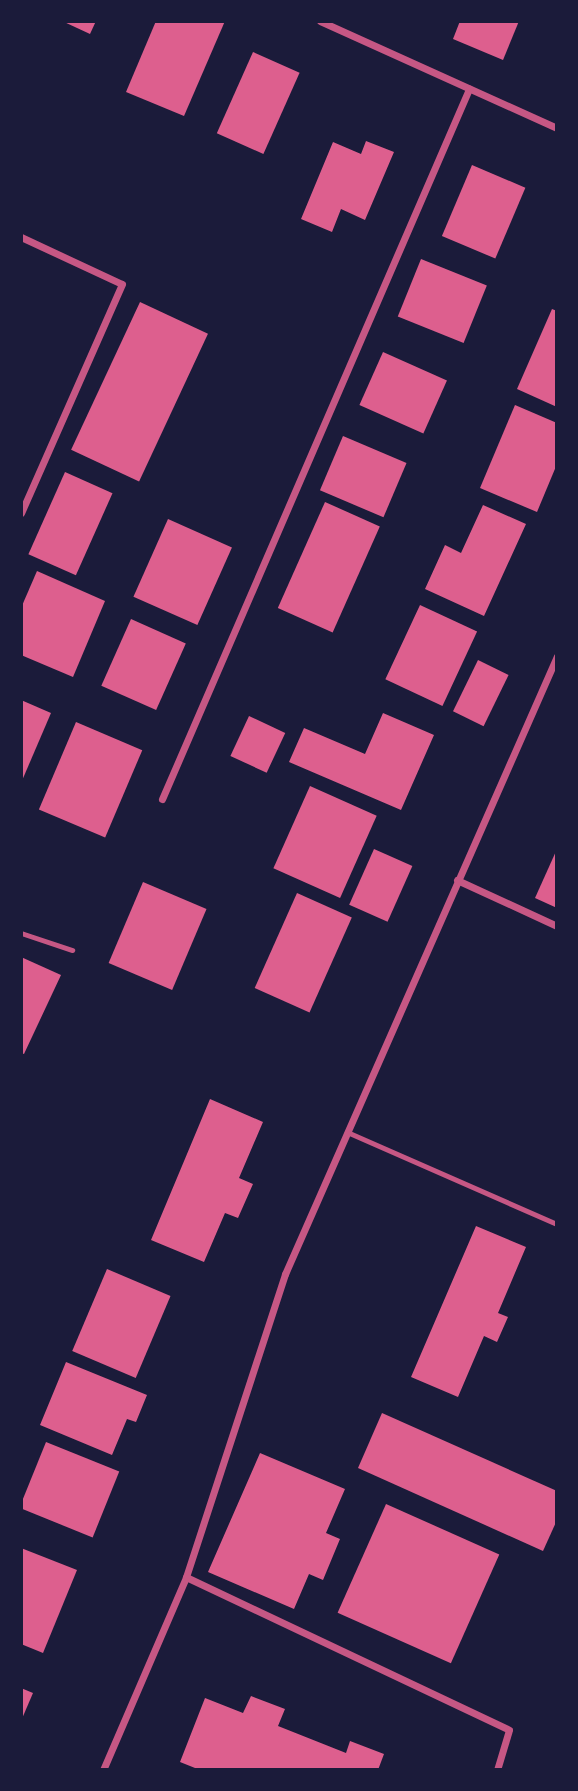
<!DOCTYPE html>
<style>
body{margin:0}
#map{position:relative;width:578px;height:1791px;overflow:hidden;background:#1b1b3a;font-family:Raleway,sans-serif}
div>[style]{position:absolute}
.building>*{inset:0;background:#dd5f8e;transform-origin:0 0}
.service>*{height:5px;margin:-2.5px;padding:0 2.5px;transform-origin:2.5px;border-radius:2.5px;background:#c65784}
.minor>*{height:7px;margin:-3.5px;padding:0 3.5px;transform-origin:3.5px;border-radius:3.5px;background:#c65784}
span{translate:-50% -50%;white-space:nowrap;text-align:center;line-height:1.15;-webkit-text-stroke:7px #1b1b3a;paint-order:stroke}
.frame{position:absolute;inset:0;border:23px solid #1b1b3a;pointer-events:none}
</style>
<div id="map">
<div class="building">
<i style="clip-path:polygon(62px 21px,96px 21px,90px 34px)"></i>
<i style="clip-path:polygon(156px 21px,225px 21px,184px 116px,126px 92px)"></i>
<i style="clip-path:polygon(460px 21px,519px 21px,503px 60px,453px 39px)"></i>
<i style="left:253px;top:52px;width:51px;height:89px;rotate:24deg"></i>
<i style="clip-path:polygon(366px 141px,394px 152px,365px 220px,341px 209px,332px 232px,301px 219px,333px 142px,361px 154px)"></i>
<i style="left:472px;top:165px;width:58px;height:77px;rotate:23deg"></i>
<i style="left:421px;top:259px;width:71px;height:62px;rotate:22deg"></i>
<i style="left:140px;top:302px;width:75px;height:163px;rotate:25deg"></i>
<i style="clip-path:polygon(552px 309px,557px 311px,557px 407px,517px 389px)"></i>
<i style="left:383px;top:352px;width:70px;height:58px;rotate:24deg"></i>
<i style="clip-path:polygon(515px 405px,557px 423px,557px 464px,537px 512px,480px 488px)"></i>
<i style="left:343px;top:436px;width:69px;height:59px;rotate:23deg"></i>
<i style="left:65px;top:472px;width:52px;height:90px;rotate:24deg"></i>
<i style="left:325px;top:502px;width:60px;height:116px;rotate:24deg"></i>
<i style="clip-path:polygon(483px 505px,526px 524px,484px 616px,425px 589px,445px 545px,461px 553px)"></i>
<i style="left:168px;top:519px;width:70px;height:85px;rotate:24deg"></i>
<i style="clip-path:polygon(37px 571px,105px 601px,73px 677px,21px 655px,21px 608px)"></i>
<i style="left:420px;top:605px;width:63px;height:82px;rotate:25deg"></i>
<i style="left:131px;top:619px;width:60px;height:73px;rotate:24deg"></i>
<i style="left:478px;top:660px;width:34px;height:57px;rotate:26deg"></i>
<i style="clip-path:polygon(21px 700px,51px 713px,21px 783px)"></i>
<i style="clip-path:polygon(383px 713px,434px 735px,401px 810px,289px 762px,304px 728px,365px 754px)"></i>
<i style="left:249px;top:716px;width:40px;height:44px;rotate:25deg"></i>
<i style="left:76px;top:722px;width:72px;height:95px;rotate:23deg"></i>
<i style="left:310px;top:786px;width:73px;height:90px;rotate:24deg"></i>
<i style="left:374px;top:849px;width:42px;height:61px;rotate:24deg"></i>
<i style="clip-path:polygon(557px 849px,557px 908px,535px 898px)"></i>
<i style="left:143px;top:882px;width:69px;height:88px;rotate:23deg"></i>
<i style="left:297px;top:893px;width:60px;height:104px;rotate:24deg"></i>
<i style="clip-path:polygon(21px 957px,61px 975px,24px 1054px,21px 1053px)"></i>
<i style="clip-path:polygon(210px 1099px,263px 1122px,239px 1178px,253px 1184px,238px 1218px,225px 1213px,204px 1262px,151px 1240px)"></i>
<i style="clip-path:polygon(476px 1226px,526px 1247px,498px 1313px,508px 1317px,497px 1342px,484px 1336px,458px 1397px,411px 1377px)"></i>
<i style="left:107px;top:1269px;width:69px;height:89px;rotate:23deg"></i>
<i style="clip-path:polygon(66px 1362px,147px 1395px,136px 1422px,127px 1419px,112px 1455px,40px 1425px)"></i>
<i style="clip-path:polygon(382px 1413px,557px 1491px,557px 1520px,543px 1551px,358px 1468px)"></i>
<i style="left:46px;top:1442px;width:79px;height:71px;rotate:22deg"></i>
<i style="clip-path:polygon(260px 1453px,345px 1489px,326px 1533px,340px 1539px,323px 1580px,309px 1574px,294px 1609px,208px 1572px)"></i>
<i style="left:386px;top:1504px;width:124px;height:119px;rotate:24deg"></i>
<i style="clip-path:polygon(21px 1548px,77px 1570px,43px 1653px,21px 1644px)"></i>
<i style="clip-path:polygon(21px 1688px,33px 1693px,21px 1721px)"></i>
<i style="clip-path:polygon(251px 1696px,285px 1709px,278px 1726px,346px 1753px,350px 1741px,384px 1754px,378px 1770px,200px 1770px,180px 1762px,205px 1698px,243px 1713px)"></i>
</div>
<div class="service">
<i style="left:21px;top:933px;width:54px;rotate:18.4deg"></i>
<i style="left:347px;top:1132px;width:229px;rotate:23.7deg"></i>
</div>
<div class="minor">
<i style="left:320px;top:21px;width:260px;rotate:24.3deg"></i>
<i style="left:21px;top:237px;width:111px;rotate:25deg"></i>
<i style="left:122px;top:284px;width:250px;rotate:113.8deg"></i>
<i style="left:162px;top:799px;width:774px;rotate:-66.62deg"></i>
<i style="left:457px;top:880px;width:110px;rotate:24.7deg"></i>
<i style="left:186px;top:1577px;width:357px;rotate:25.3deg"></i>
<i style="left:509px;top:1730px;width:42px;rotate:106.7deg"></i>
<i style="left:103px;top:1770px;width:210px;rotate:-66.7deg"></i>
<i style="left:186px;top:1577px;width:319px;rotate:-71.9deg"></i>
<i style="left:285px;top:1274px;width:675px;rotate:-66.24deg"></i>
</div>
<div class="frame"></div>
</div>
